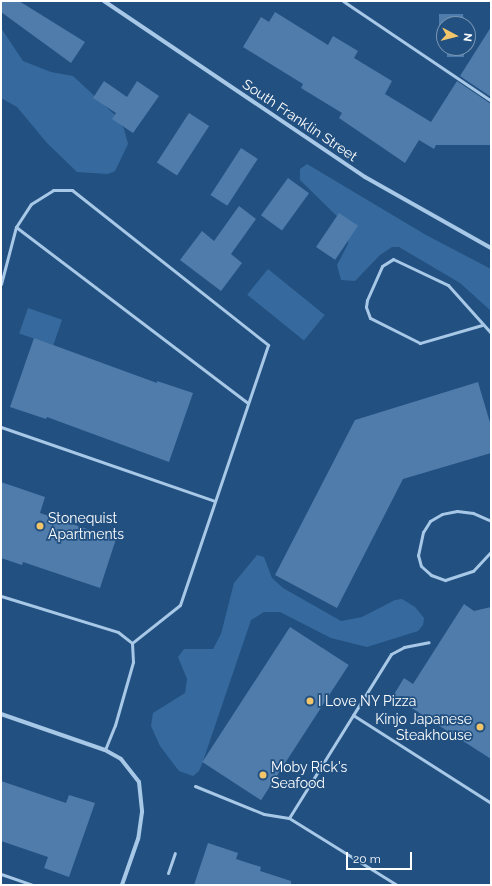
<!DOCTYPE html>
<style>
body{margin:0}
#map{position:relative;width:492px;height:886px;overflow:hidden;background:#225080;font-family:Raleway,sans-serif}
div>[style]{position:absolute}
.green>*{inset:0;background:#366a9e;transform-origin:0 0}
.building>*{inset:0;background:#4f7cab;transform-origin:0 0}
.lane>*{height:3px;margin:-1.5px;padding:0 1.5px;transform-origin:1.5px;border-radius:1.5px;background:#a8c8e7}
.street>*{height:4px;margin:-2px;padding:0 2px;transform-origin:2px;border-radius:2px;background:#a8c8e7}
.dots>*{width:11px;height:11px;translate:-50% -50%;box-sizing:border-box;border:2px solid #225080;border-radius:50%}
span{translate:-50% -50%;white-space:nowrap;text-align:center;line-height:1.15;-webkit-text-stroke:3.5px #225080;paint-order:stroke}
.street-label{font-size:14px;color:#fff}
.poi-label{font-size:14px;color:#fff}
.left{translate:0 -50%;text-align:left}
.right{translate:-100% -50%;text-align:right}
.frame{position:absolute;inset:0;border:2px solid #fff;pointer-events:none}
.north{position:absolute;left:436px;top:16px;width:40px;height:40px;box-sizing:border-box;background:#225080;border:1px solid #7a96b3;border-radius:50%;rotate:97deg;font-size:11px;font-weight:700;line-height:16px;text-align:center;color:#fff}
.north::after{content:'';display:block;margin:auto;width:14px;height:18px;background:#f3c56b;clip-path:polygon(50% 0,100% 100%,50% 72%,0 100%)}
.scale{position:absolute;left:346px;top:852px;width:66px;height:18px;box-sizing:border-box;border:2px solid #fff;border-top:0;padding-left:5px;font-size:12px;line-height:14px;white-space:nowrap;color:#fff;-webkit-text-stroke:3px #225080;paint-order:stroke}
</style>
<div id="map">
<div class="green">
<i style="clip-path:polygon(1px 28px,23px 61px,51px 72px,73px 76px,116px 116px,124px 129px,128px 144px,115px 171px,108px 174px,77px 172px,47px 143px,17px 107px,1px 98px)"></i>
<i style="clip-path:polygon(307px 164px,426px 235px,491px 269px,491px 311px,460px 283px,399px 247px,392px 247px,380px 255px,355px 281px,341px 280px,337px 265px,348px 244px,349px 228px,300px 180px,300px 169px)"></i>
<i style="left:268px;top:269px;width:73px;height:33px;rotate:39deg"></i>
<i style="left:28px;top:308px;width:36px;height:27px;rotate:19deg"></i>
<i style="clip-path:polygon(257px 555px,264px 557px,272px 578px,283px 588px,341px 621px,362px 617px,395px 600px,402px 599px,415px 607px,424px 618px,423px 625px,418px 631px,367px 647px,331px 638px,280px 612px,264px 612px,251px 620px,202px 764px,199px 771px,193px 776px,179px 771px,160px 746px,151px 726px,153px 713px,185px 693px,187px 679px,178px 657px,184px 649px,213px 649px,221px 634px,234px 583px)"></i>
</div>
<div class="building">
<i style="clip-path:polygon(1px 1px,19px 1px,85px 42px,71px 63px,1px 12px)"></i>
<i style="clip-path:polygon(275px 12px,328px 45px,333px 36px,358px 51px,354px 58px,392px 81px,385px 94px,431px 122px,457px 81px,491px 104px,491px 145px,436px 145px,434px 149px,419px 140px,405px 163px,339px 118px,342px 113px,301px 88px,303px 84px,243px 47px,261px 17px,269px 22px)"></i>
<i style="clip-path:polygon(439px 14px,463px 14px,464px 24px,444px 24px,444px 43px,439px 43px)"></i>
<i style="clip-path:polygon(491px 27px,491px 97px,460px 76px)"></i>
<i style="left:447px;top:48px;width:17px;height:9px"></i>
<i style="clip-path:polygon(104px 81px,127px 97px,137px 81px,159px 96px,133px 133px,112px 119px,116px 113px,93px 98px)"></i>
<i style="left:189px;top:113px;width:24px;height:59px;rotate:33deg"></i>
<i style="left:241px;top:148px;width:20px;height:56px;rotate:33deg"></i>
<i style="left:288px;top:178px;width:26px;height:46px;rotate:36deg"></i>
<i style="clip-path:polygon(239px 206px,256px 219px,231px 254px,242px 263px,221px 291px,180px 260px,202px 231px,214px 241px)"></i>
<i style="left:339px;top:213px;width:23px;height:41px;rotate:34deg"></i>
<i style="clip-path:polygon(34px 338px,157px 383px,157px 381px,193px 393px,169px 462px,47px 417px,46px 419px,10px 407px)"></i>
<i style="clip-path:polygon(478px 382px,491px 426px,491px 453px,403px 479px,337px 608px,275px 575px,355px 420px)"></i>
<i style="clip-path:polygon(1px 482px,45px 497px,40px 513px,116px 539px,100px 588px,23px 562px,22px 565px,1px 558px)"></i>
<i style="clip-path:polygon(464px 604px,474px 611px,491px 607px,491px 759px,393px 696px,404px 678px,413px 684px)"></i>
<i style="left:290px;top:627px;width:70px;height:161px;rotate:33deg"></i>
<i style="clip-path:polygon(1px 781px,66px 803px,69px 795px,95px 803px,69px 877px,44px 868px,48px 857px,1px 841px)"></i>
<i style="clip-path:polygon(208px 843px,238px 853px,236px 859px,261px 867px,260px 871px,291px 881px,291px 885px,194px 885px)"></i>
</div>
<div class="lane">
<i style="left:343px;top:1px;width:179px;rotate:34deg"></i>
<i style="left:16px;top:227px;width:291px;rotate:37.2deg"></i>
<i style="left:1px;top:284px;width:59px;rotate:-75.3deg"></i>
<i style="left:16px;top:227px;width:27px;rotate:-57deg"></i>
<i style="left:31px;top:204px;width:26px;rotate:-32deg"></i>
<i style="left:53px;top:190px;width:19px"></i>
<i style="left:72px;top:190px;width:250px;rotate:38.3deg"></i>
<i style="left:268px;top:345px;width:274px;rotate:108.7deg"></i>
<i style="left:180px;top:605px;width:61px;rotate:141.6deg"></i>
<i style="left:482px;top:325px;width:65px;rotate:163.8deg"></i>
<i style="left:420px;top:343px;width:56px;rotate:-153.4deg"></i>
<i style="left:370px;top:318px;width:12px;rotate:-110deg"></i>
<i style="left:366px;top:307px;width:7px;rotate:-82deg"></i>
<i style="left:367px;top:300px;width:37px;rotate:-66deg"></i>
<i style="left:382px;top:266px;width:13px;rotate:-32deg"></i>
<i style="left:393px;top:259px;width:61px;rotate:25.3deg"></i>
<i style="left:448px;top:285px;width:64px;rotate:48.1deg"></i>
<i style="left:1px;top:427px;width:226px;rotate:19.1deg"></i>
<i style="left:491px;top:521px;width:20px;rotate:-156deg"></i>
<i style="left:473px;top:513px;width:16px;rotate:-173deg"></i>
<i style="left:457px;top:511px;width:15px;rotate:169deg"></i>
<i style="left:442px;top:514px;width:14px;rotate:150deg"></i>
<i style="left:430px;top:521px;width:13px;rotate:122deg"></i>
<i style="left:423px;top:532px;width:24px;rotate:102deg"></i>
<i style="left:418px;top:555px;width:11px;rotate:75deg"></i>
<i style="left:421px;top:566px;width:13px;rotate:42deg"></i>
<i style="left:431px;top:575px;width:15px;rotate:20deg"></i>
<i style="left:445px;top:580px;width:29px;rotate:-18deg"></i>
<i style="left:473px;top:571px;width:26px;rotate:-47deg"></i>
<i style="left:1px;top:596px;width:122px;rotate:17.1deg"></i>
<i style="left:118px;top:632px;width:18px;rotate:38deg"></i>
<i style="left:132px;top:643px;width:19px;rotate:87deg"></i>
<i style="left:133px;top:662px;width:66px;rotate:105.9deg"></i>
<i style="left:115px;top:725px;width:27px;rotate:112deg"></i>
<i style="left:353px;top:715px;width:164px;rotate:32.5deg"></i>
<i style="left:195px;top:786px;width:74px;rotate:22.1deg"></i>
<i style="left:264px;top:814px;width:25px;rotate:9deg"></i>
<i style="left:289px;top:818px;width:127px;rotate:31.8deg"></i>
<i style="left:289px;top:818px;width:193px;rotate:-58.1deg"></i>
<i style="left:391px;top:654px;width:15px;rotate:-28deg"></i>
<i style="left:404px;top:647px;width:25px;rotate:-11deg"></i>
<i style="left:168px;top:873px;width:21px;rotate:-71deg"></i>
<i style="left:1px;top:874px;width:34px;rotate:19deg"></i>
</div>
<div class="street">
<i style="left:104px;top:1px;width:315px;rotate:34deg"></i>
<i style="left:365px;top:177px;width:145px;rotate:29.4deg"></i>
<i style="left:1px;top:714px;width:110px;rotate:19.1deg"></i>
<i style="left:105px;top:750px;width:18px;rotate:29deg"></i>
<i style="left:121px;top:759px;width:29px;rotate:52deg"></i>
<i style="left:139px;top:782px;width:30px;rotate:84deg"></i>
<i style="left:142px;top:812px;width:27px;rotate:98deg"></i>
<i style="left:138px;top:839px;width:49px;rotate:109.2deg"></i>
</div>
<div class="dots">
<i style="left:40px;top:526px;background:#f3c56b"></i>
<i style="left:310px;top:701px;background:#f3c56b"></i>
<i style="left:480px;top:727px;background:#f3c56b"></i>
<i style="left:263px;top:775px;background:#f3c56b"></i>
</div>
<div class="street-label">
<span style="left:300px;top:120px;rotate:34deg">South Franklin Street</span>
</div>
<div class="poi-label">
<span class="left" style="left:48px;top:526px">Stonequist<br>Apartments</span>
<span class="left" style="left:318px;top:701px">I Love NY Pizza</span>
<span class="right" style="left:472px;top:727px">Kinjo Japanese<br>Steakhouse</span>
<span class="left" style="left:271px;top:775px">Moby Rick's<br>Seafood</span>
</div>
<div class="frame"></div>
<div class="north">N</div>
<div class="scale">20 m</div>
</div>
